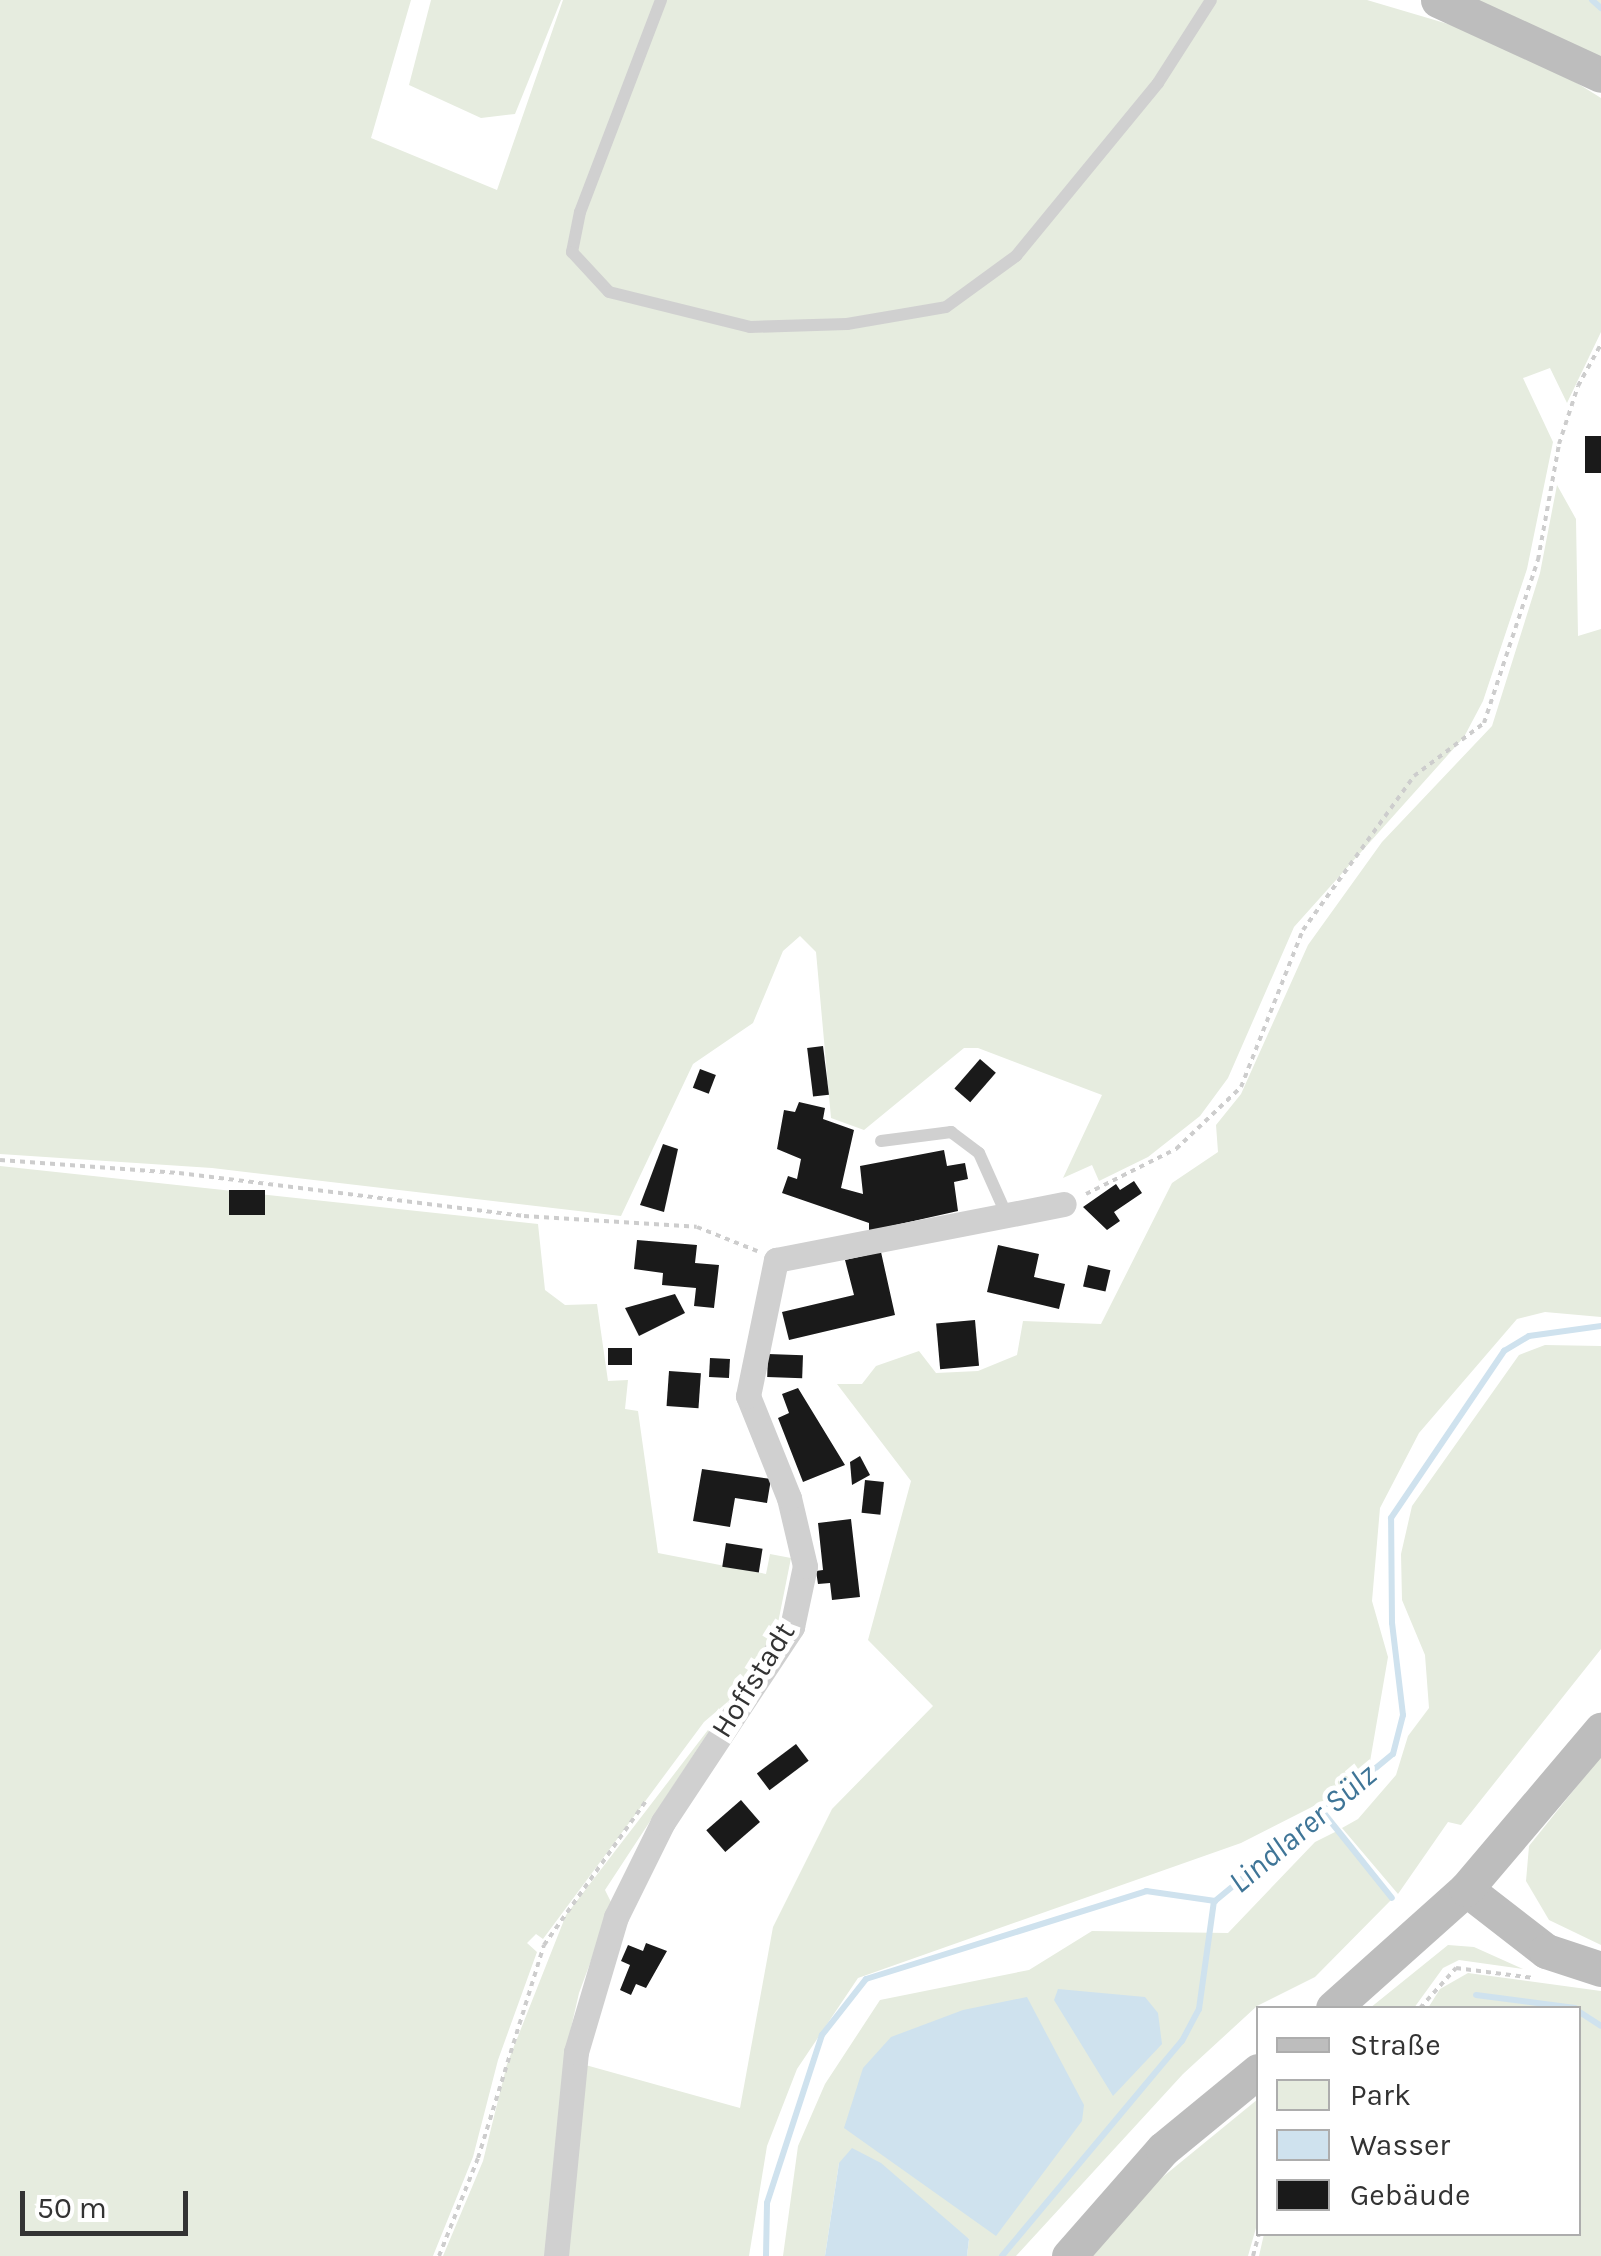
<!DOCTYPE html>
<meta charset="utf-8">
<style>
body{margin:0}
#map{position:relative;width:1601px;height:2256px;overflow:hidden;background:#fff;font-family:Karla,sans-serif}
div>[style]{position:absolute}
.green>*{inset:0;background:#e6ecdf}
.water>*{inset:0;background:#cfe2ee}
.stream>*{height:6px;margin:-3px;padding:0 3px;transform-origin:3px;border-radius:3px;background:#cfe2ee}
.building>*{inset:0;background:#1a1a1a;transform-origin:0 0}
.path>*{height:4px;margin-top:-2px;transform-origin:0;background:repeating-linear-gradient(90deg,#cdcdcd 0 5px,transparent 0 10px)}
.lane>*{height:12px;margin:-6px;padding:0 6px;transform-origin:6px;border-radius:6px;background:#d0d0d0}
.street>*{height:25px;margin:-12.5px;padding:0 12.5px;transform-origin:12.5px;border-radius:12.5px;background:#d0d0d0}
.secondary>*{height:35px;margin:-17.5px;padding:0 17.5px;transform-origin:17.5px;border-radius:17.5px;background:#bdbdbd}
span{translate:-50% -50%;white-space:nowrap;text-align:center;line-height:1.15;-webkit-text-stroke:10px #fff;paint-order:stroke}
.street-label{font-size:30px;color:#333}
.water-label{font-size:32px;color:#3f7597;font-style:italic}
.legend{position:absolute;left:1256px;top:2006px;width:325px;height:230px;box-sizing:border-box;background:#fff;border:2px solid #adadad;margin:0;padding:12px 18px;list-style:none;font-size:30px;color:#333}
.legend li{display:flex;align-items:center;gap:20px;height:50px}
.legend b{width:50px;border:2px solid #adadad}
.scale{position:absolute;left:20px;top:2191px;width:168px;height:45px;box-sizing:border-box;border:5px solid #333;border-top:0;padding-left:12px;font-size:30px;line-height:35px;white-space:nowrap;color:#333;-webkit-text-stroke:8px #fff;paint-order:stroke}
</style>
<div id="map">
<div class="green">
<i style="clip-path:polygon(0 0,411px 0,371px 138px,497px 190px,563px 0,1367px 0,1465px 29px,1553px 68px,1601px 98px,1601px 332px,1567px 403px,1550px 368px,1523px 378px,1553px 442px,1527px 569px,1483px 701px,1464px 737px,1294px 927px,1228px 1078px,1200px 1116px,1148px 1157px,1099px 1181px,1092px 1165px,1063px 1178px,1102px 1095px,978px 1048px,964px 1048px,864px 1130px,831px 1118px,816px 952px,800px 936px,783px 951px,753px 1023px,693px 1064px,621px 1216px,212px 1168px,0 1154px)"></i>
<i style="clip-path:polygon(431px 0,561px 0,515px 114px,481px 118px,409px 85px)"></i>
<i style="clip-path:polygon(1457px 0,1601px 0,1601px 65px)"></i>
<i style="clip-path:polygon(1557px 485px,1576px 519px,1578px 636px,1601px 629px,1601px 1317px,1545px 1312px,1517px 1319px,1419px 1433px,1380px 1508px,1372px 1601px,1388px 1657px,1367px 1779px,1241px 1843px,858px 1978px,797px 2069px,767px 2146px,749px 2256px,443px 2256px,483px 2161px,507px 2064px,566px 1915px,721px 1713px,605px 1890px,612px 1904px,579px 1993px,564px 2059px,740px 2108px,773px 1927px,832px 1809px,933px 1706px,868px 1640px,911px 1481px,837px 1384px,862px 1384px,876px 1366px,919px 1351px,936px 1373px,978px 1371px,1017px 1355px,1023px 1321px,1101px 1324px,1172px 1183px,1218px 1152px,1216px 1125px,1241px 1094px,1308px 945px,1382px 842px,1492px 726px,1540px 573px)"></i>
<i style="clip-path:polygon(0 1166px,538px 1224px,545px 1290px,565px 1305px,597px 1304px,608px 1381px,628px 1380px,625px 1409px,638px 1411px,658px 1553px,766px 1574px,770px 1554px,791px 1558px,778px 1623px,759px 1675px,704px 1722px,543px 1939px,536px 1934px,527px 1943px,537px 1952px,498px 2060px,473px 2157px,433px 2256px,0 2256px)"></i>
<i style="clip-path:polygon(1545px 1345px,1601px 1346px,1601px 1649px,1461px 1825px,1448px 1822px,1398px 1894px,1342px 1828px,1358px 1819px,1396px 1775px,1408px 1736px,1429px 1708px,1425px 1655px,1402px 1600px,1401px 1554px,1412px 1506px,1519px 1355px)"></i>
<i style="clip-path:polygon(1601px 1756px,1601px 1945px,1549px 1920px,1526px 1881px,1529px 1846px)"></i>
<i style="clip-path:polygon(1337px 1831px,1392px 1899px,1315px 1977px,1257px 2006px,1183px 2074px,1016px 2256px,967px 2256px,969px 2239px,839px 2163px,825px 2256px,783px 2256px,798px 2146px,825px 2084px,880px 2000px,1029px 1970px,1092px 1931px,1228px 1933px,1315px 1842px)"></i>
<i style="clip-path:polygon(1448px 1945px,1474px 1947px,1523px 1969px,1459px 1960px,1443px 1968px,1414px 2008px,1370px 2008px)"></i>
<i style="clip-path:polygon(1468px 1973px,1601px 1991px,1601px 2256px,1259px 2256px,1264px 2234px,1578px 2234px,1578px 2008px,1428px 2008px,1440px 1989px)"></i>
<i style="clip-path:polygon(1258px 2099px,1258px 2221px,1248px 2256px,1088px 2256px,1126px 2207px)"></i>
</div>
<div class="water">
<i style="clip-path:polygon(1058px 1989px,1145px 1997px,1158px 2013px,1162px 2044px,1113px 2096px,1054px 2000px)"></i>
<i style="clip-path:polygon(1027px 1997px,1084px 2105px,1082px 2121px,996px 2236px,844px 2128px,863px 2068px,891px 2037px,963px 2010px)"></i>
<i style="clip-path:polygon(852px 2148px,881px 2163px,969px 2239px,967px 2256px,825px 2256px,839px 2163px)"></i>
</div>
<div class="stream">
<i style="left:1592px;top:0;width:12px;rotate:42deg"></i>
<i style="left:1323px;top:1812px;width:110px;rotate:51.3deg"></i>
<i style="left:1476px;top:1995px;width:100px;rotate:7.5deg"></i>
<i style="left:1578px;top:2011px;width:27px;rotate:33deg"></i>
<i style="left:766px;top:2256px;width:53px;rotate:-88.9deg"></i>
<i style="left:767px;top:2203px;width:177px;rotate:-71.9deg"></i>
<i style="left:822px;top:2035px;width:71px;rotate:-51.8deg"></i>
<i style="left:866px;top:1979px;width:294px;rotate:-17.4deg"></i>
<i style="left:1146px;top:1891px;width:70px;rotate:8.2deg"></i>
<i style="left:1215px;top:1901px;width:231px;rotate:-39.6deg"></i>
<i style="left:1393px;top:1754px;width:40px;rotate:-75.6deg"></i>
<i style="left:1403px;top:1715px;width:93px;rotate:-96.8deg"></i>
<i style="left:1392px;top:1623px;width:105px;rotate:-90.5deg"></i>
<i style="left:1391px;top:1518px;width:202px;rotate:-55.9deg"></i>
<i style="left:1504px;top:1351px;width:29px;rotate:-31deg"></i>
<i style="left:1529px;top:1336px;width:73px;rotate:-7.9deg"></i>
<i style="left:1002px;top:2256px;width:280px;rotate:-50.1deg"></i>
<i style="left:1182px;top:2041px;width:36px;rotate:-62deg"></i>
<i style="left:1199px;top:2009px;width:109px;rotate:-82.1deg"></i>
</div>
<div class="building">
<i style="left:1601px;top:436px;width:37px;height:16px;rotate:90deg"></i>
<i style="left:823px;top:1046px;width:49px;height:16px;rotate:83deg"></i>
<i style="left:980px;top:1059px;width:21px;height:39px;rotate:41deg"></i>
<i style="left:700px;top:1069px;width:17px;height:20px;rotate:21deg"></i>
<i style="clip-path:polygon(799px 1102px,825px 1108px,823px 1119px,854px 1130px,841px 1188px,863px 1194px,860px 1166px,944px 1150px,947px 1166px,965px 1163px,968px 1179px,954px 1182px,958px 1211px,869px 1231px,869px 1223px,782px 1193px,788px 1176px,797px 1179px,801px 1159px,777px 1149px,784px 1110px,795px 1112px)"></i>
<i style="clip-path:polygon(663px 1144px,678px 1149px,664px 1212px,640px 1205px)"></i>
<i style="clip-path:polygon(1134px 1181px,1142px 1193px,1114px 1212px,1120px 1221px,1107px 1230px,1083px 1207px,1116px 1184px,1120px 1190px)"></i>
<i style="left:265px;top:1190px;width:25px;height:36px;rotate:90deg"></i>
<i style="clip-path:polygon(637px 1240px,697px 1245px,695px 1263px,719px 1265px,714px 1308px,694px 1306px,696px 1288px,662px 1285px,663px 1273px,634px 1269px)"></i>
<i style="clip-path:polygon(998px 1245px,1039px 1254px,1034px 1277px,1065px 1284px,1059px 1309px,987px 1292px)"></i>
<i style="clip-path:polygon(881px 1252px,895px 1315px,789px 1340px,782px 1312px,854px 1295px,845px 1260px)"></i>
<i style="left:1088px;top:1265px;width:23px;height:22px;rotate:13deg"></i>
<i style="clip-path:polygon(675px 1294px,685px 1313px,639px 1336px,625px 1308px)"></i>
<i style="left:975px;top:1320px;width:46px;height:39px;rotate:85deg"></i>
<i style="left:608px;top:1348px;width:24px;height:17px"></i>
<i style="left:768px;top:1354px;width:35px;height:23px;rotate:2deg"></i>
<i style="left:710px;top:1358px;width:20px;height:19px;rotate:3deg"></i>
<i style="left:669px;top:1371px;width:32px;height:35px;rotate:4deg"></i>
<i style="clip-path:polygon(798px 1388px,845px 1465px,803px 1482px,778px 1418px,789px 1413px,782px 1394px)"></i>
<i style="clip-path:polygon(860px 1456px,870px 1475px,852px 1485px,850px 1462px)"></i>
<i style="clip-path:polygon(702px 1469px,771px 1479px,767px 1503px,735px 1498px,730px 1527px,693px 1521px)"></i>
<i style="left:865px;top:1480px;width:19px;height:33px;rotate:6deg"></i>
<i style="clip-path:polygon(851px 1519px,860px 1597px,832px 1600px,830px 1583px,818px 1584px,816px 1571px,823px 1570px,818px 1523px)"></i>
<i style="left:726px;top:1543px;width:37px;height:24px;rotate:9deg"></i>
<i style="left:796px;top:1744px;width:21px;height:49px;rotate:53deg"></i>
<i style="left:741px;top:1800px;width:29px;height:46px;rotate:49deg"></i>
<i style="clip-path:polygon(646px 1943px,667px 1951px,646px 1988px,636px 1984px,631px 1995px,620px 1990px,630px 1965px,621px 1961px,628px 1945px,643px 1951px)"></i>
</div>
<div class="path">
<i style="left:0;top:1160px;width:179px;rotate:4.2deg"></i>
<i style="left:179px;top:1173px;width:348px;rotate:7.1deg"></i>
<i style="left:524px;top:1216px;width:173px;rotate:3.6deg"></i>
<i style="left:697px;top:1227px;width:65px;rotate:21.8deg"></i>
<i style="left:1086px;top:1194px;width:101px;rotate:-26.6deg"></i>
<i style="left:1176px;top:1149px;width:90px;rotate:-43.6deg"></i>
<i style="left:1241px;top:1087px;width:169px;rotate:-68.5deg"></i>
<i style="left:1303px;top:930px;width:190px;rotate:-54.2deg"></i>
<i style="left:1414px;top:776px;width:88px;rotate:-37.1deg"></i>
<i style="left:1484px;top:723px;width:172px;rotate:-71.7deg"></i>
<i style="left:1538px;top:560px;width:118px;rotate:-79.7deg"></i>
<i style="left:1559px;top:444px;width:61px;rotate:-71.9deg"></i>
<i style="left:1578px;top:386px;width:48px;rotate:-61.3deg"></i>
<i style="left:1420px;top:2008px;width:54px;rotate:-48deg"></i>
<i style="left:1456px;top:1968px;width:79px;rotate:7.3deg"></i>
<i style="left:439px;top:2256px;width:105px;rotate:-68.3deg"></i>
<i style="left:478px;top:2158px;width:223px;rotate:-72.8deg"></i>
<i style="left:544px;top:1945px;width:176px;rotate:-54.7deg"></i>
<i style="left:1253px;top:2256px;width:23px;rotate:-75deg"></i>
</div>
<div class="lane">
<i style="left:661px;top:0;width:227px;rotate:110.9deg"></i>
<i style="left:580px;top:212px;width:41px;rotate:101.3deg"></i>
<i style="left:572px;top:252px;width:54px;rotate:47.2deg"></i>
<i style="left:609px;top:292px;width:145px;rotate:13.9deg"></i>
<i style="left:750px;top:327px;width:97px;rotate:-1.8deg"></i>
<i style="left:847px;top:324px;width:100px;rotate:-9.7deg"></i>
<i style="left:946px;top:307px;width:87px;rotate:-36.1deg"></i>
<i style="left:1016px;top:256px;width:224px;rotate:-50.6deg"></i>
<i style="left:1158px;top:83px;width:98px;rotate:-57.4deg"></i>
<i style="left:881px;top:1141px;width:71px;rotate:-7.3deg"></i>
<i style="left:951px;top:1132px;width:35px;rotate:37deg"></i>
<i style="left:979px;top:1153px;width:69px;rotate:66deg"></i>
</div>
<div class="street">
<i style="left:556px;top:2256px;width:205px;rotate:-84.4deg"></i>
<i style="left:576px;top:2052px;width:141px;rotate:-73.5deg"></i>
<i style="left:616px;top:1917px;width:106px;rotate:-63.7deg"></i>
<i style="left:663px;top:1822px;width:234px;rotate:-56.5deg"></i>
<i style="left:792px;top:1627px;width:62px;rotate:-78deg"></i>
<i style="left:805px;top:1566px;width:70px;rotate:-103.2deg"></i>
<i style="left:789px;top:1498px;width:110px;rotate:-111.9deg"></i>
<i style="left:748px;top:1396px;width:139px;rotate:-78.4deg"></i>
<i style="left:776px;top:1260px;width:293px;rotate:-11deg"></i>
</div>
<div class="secondary">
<i style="left:1438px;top:0;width:179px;rotate:24.7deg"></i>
<i style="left:1466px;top:1889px;width:101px;rotate:37.8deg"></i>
<i style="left:1546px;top:1951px;width:58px;rotate:18.1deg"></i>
<i style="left:1333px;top:2008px;width:178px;rotate:-41.8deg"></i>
<i style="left:1466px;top:1889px;width:209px;rotate:-49.7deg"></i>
<i style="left:1069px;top:2256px;width:142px;rotate:-48.7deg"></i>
<i style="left:1163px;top:2149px;width:123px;rotate:-39.4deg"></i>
</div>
<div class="street-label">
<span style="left:753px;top:1680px;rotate:-58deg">Hoffstadt</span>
</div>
<div class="water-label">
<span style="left:1303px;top:1829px;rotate:-40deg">Lindlarer Sülz</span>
</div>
<ul class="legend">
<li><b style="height:12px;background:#bdbdbd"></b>Straße</li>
<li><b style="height:28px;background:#e6ecdf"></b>Park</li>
<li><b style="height:28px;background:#cfe2ee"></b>Wasser</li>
<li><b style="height:28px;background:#1a1a1a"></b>Gebäude</li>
</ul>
<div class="scale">50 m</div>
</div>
